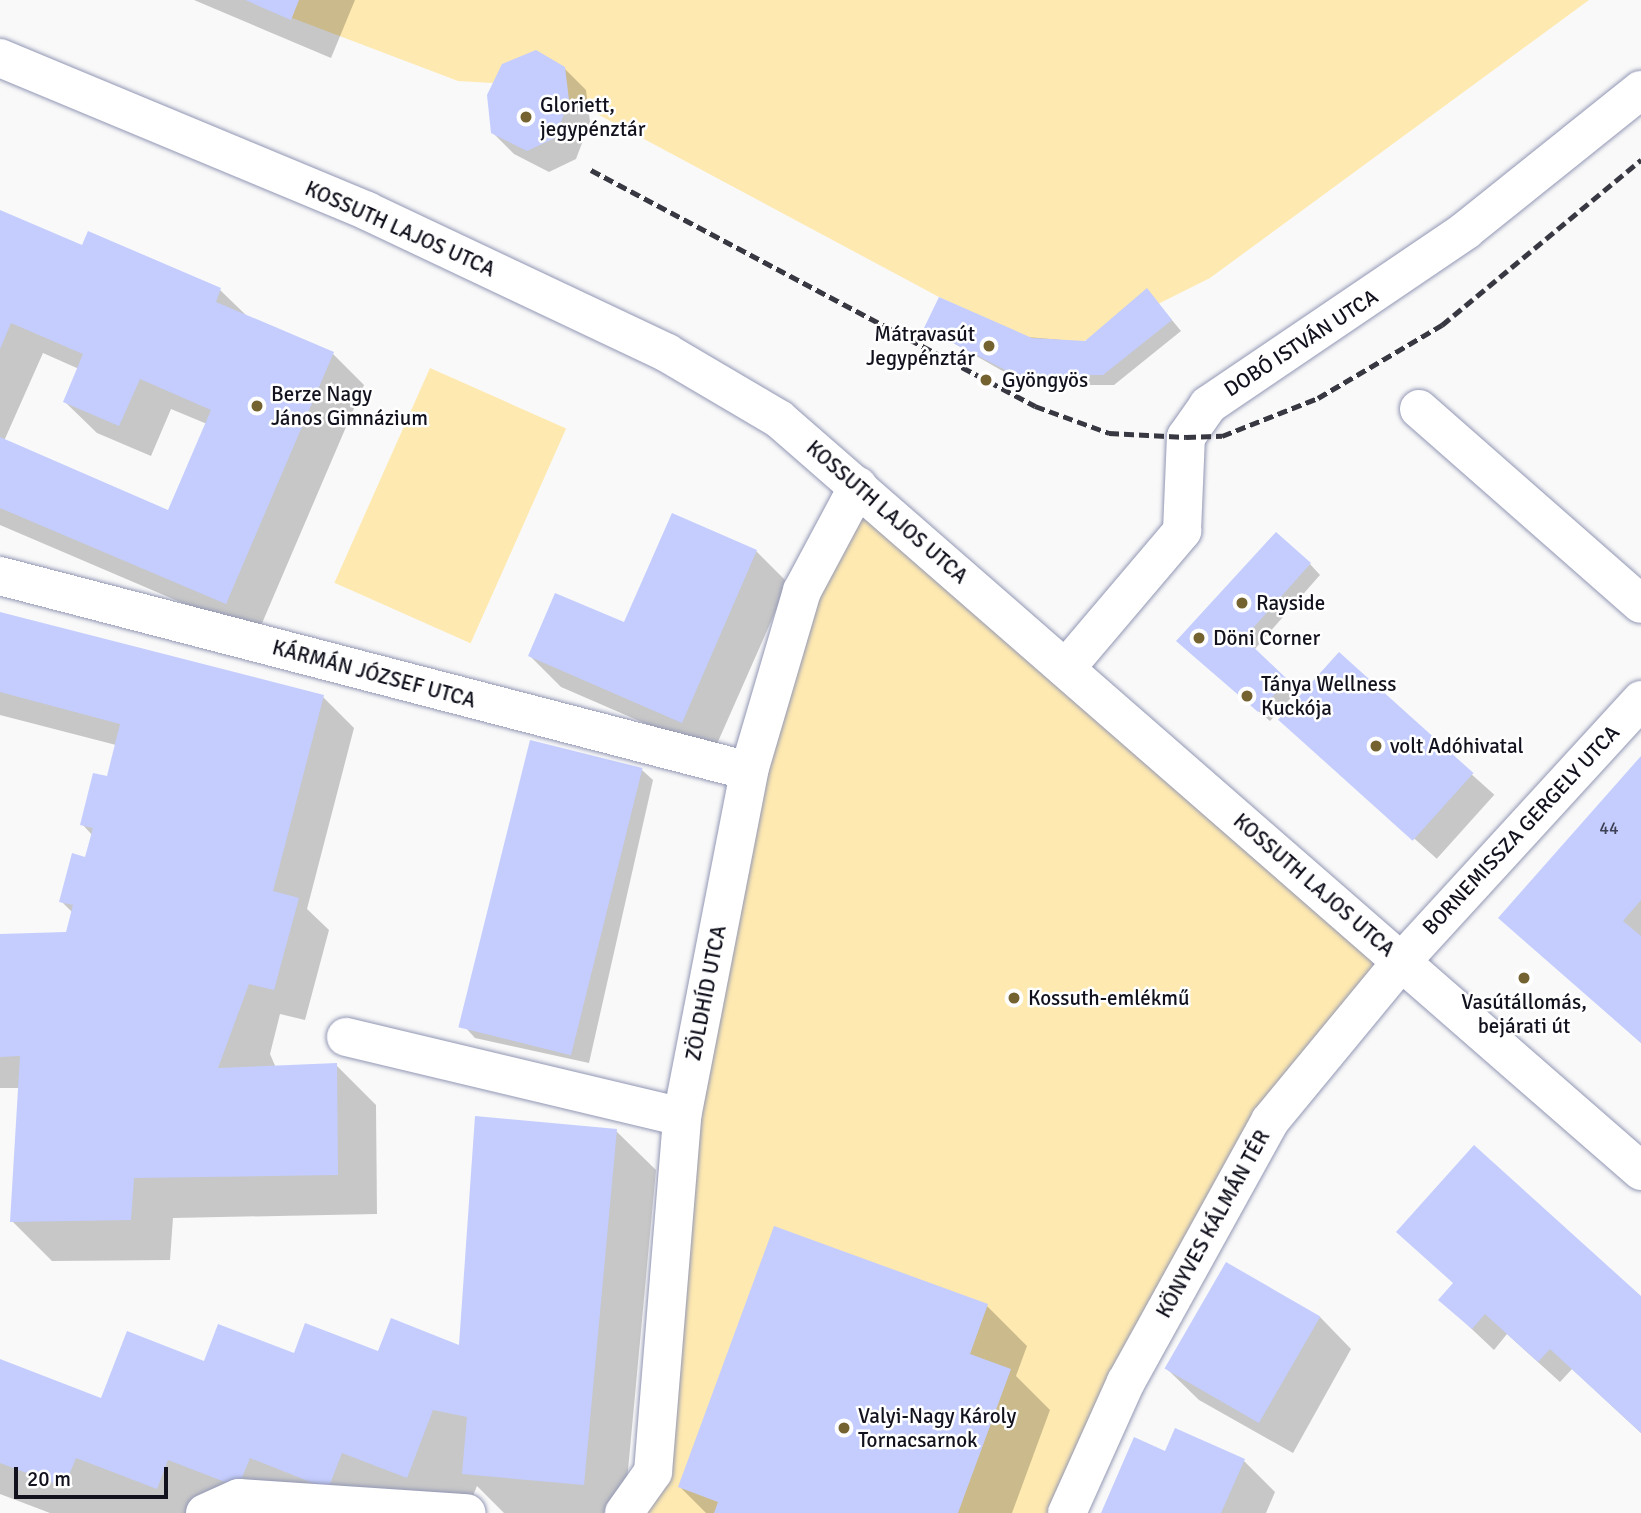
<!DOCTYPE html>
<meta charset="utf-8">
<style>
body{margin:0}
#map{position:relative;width:1641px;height:1513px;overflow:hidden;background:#f9f9f9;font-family:Signika,sans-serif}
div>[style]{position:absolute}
.green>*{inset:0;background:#fee9b0;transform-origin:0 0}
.shadow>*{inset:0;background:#0003;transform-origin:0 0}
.building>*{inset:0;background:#c4cdfe;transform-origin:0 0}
.roads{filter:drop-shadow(0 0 2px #9297b4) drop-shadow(0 0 2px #9297b4)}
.minor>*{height:38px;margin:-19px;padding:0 19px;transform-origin:19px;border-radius:19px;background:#fff}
.rail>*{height:5px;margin-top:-2.5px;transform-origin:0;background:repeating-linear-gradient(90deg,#373841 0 10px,transparent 0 15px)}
.dots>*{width:19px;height:19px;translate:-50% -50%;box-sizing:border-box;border:4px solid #fff;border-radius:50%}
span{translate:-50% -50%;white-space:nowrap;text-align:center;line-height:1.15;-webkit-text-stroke:5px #fff;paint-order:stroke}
.number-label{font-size:18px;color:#3e4155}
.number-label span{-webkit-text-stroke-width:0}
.poi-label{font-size:21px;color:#11121d}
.left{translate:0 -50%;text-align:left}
.right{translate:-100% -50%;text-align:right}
.street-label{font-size:21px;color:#11121d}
.scale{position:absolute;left:14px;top:1467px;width:154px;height:32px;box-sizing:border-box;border:4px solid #11121d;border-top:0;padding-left:9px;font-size:21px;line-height:24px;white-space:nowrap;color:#11121d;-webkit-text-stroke:5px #fff;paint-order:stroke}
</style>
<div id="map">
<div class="green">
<i style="clip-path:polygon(245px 0,1589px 0,1210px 278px,1060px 353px,939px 297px,545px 86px,458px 81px)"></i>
<i style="left:430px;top:368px;width:149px;height:235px;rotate:24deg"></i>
<i style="clip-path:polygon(858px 486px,1402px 961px,1270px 1121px,1067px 1513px,624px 1513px,653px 1472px,749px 771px)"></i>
</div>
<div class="shadow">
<i style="clip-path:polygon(194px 0,355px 0,331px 58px)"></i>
<i style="clip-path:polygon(564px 68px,586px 90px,590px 122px,576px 159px,549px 172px,514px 154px,493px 133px)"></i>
<i style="clip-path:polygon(evenodd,0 212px,83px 248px,89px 234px,220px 290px,248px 317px,333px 354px,364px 385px,257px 635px,0 525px,0 212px,43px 353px,79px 369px,65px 402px,97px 433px,151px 456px,171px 409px,207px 424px,169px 512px,4px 441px,43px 353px)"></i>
<i style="clip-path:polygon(1147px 290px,1181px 331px,1114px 385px,1027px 385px,927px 328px,1085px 342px)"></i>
<i style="clip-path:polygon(756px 551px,788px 583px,713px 753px,561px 687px,530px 656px,625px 625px)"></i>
<i style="clip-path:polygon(1310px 564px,1320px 575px,1254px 650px,1297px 691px,1270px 721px,1188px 651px)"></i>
<i style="clip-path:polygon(0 613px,323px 697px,354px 728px,307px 909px,329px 930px,305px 1020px,280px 1014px,270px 1054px,276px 1068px,336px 1065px,376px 1105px,377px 1214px,173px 1218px,170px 1260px,52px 1261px,12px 1221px,20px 1088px,0 1088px,0 935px,67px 934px,73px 913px,61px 901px,87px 859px,93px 836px,82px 824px,108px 778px,116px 745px,0 715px)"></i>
<i style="left:1339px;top:655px;width:209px;height:86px;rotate:42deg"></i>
<i style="clip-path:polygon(1641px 758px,1641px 1043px,1501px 918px)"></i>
<i style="clip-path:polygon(642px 770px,653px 780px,589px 1063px,475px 1038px,465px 1027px)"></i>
<i style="clip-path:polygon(616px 1131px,656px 1170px,624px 1513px,504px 1513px,477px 1486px,466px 1513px,50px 1513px,0 1494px,0 1361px,102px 1400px,205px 1363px,460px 1348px)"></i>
<i style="clip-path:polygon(1641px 1299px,1641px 1433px,1572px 1369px,1560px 1382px,1507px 1334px,1494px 1350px,1441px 1300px)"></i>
<i style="clip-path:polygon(987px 1306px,1027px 1346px,1016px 1376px,1050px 1410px,1012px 1513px,706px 1513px,680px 1487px)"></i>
<i style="clip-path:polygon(1320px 1317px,1351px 1349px,1293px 1453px,1199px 1400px,1167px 1369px)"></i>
<i style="clip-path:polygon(1166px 1453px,1244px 1461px,1275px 1492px,1266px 1513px,1102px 1513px)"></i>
</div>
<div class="building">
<i style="clip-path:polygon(245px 0,299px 0,291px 20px)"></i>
<i style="clip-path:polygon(536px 50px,565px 67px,569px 100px,555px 138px,527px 151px,491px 133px,487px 95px,502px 64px)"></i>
<i style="clip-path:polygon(0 210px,82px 245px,88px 231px,221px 288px,216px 302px,334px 352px,226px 604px,0 508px,0 437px,168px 510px,211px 410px,140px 379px,119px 426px,63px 402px,83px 354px,11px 323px,0 349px)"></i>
<i style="clip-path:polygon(1147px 288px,1172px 320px,1103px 375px,1015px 375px,924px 328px,939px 297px,1032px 338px,1085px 341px)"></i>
<i style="clip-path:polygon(672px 513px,757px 550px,682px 723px,528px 656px,555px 593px,624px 622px)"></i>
<i style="clip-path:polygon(1276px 532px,1311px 563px,1244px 638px,1288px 680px,1258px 712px,1176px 641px)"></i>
<i style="clip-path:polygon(0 612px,324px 695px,273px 891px,299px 898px,274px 990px,249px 984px,218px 1068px,337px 1063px,338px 1175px,134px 1178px,131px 1220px,10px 1222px,20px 1056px,0 1057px,0 934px,66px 932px,73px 905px,59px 902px,72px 853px,85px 857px,93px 828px,80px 825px,93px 773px,107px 776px,120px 724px,0 692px)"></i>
<i style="left:1339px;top:652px;width:181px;height:91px;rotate:42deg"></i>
<i style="left:530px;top:740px;width:116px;height:296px;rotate:14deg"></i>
<i style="clip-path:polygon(1641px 756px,1641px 900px,1623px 921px,1641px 936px,1641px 1043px,1498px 918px)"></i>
<i style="clip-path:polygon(475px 1116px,617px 1129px,584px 1485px,462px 1474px,467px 1417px,433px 1410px,407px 1478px,342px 1453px,328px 1489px,250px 1458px,238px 1487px,168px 1460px,157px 1489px,76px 1458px,64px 1487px,0 1463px,0 1359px,101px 1398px,127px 1331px,204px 1361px,218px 1324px,294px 1353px,305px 1323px,378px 1351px,391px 1318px,459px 1345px)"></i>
<i style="clip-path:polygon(1474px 1145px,1641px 1296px,1641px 1433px,1550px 1349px,1538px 1362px,1485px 1314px,1472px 1329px,1438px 1300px,1453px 1283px,1396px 1232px)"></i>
<i style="clip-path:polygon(774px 1226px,988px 1304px,970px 1354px,1011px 1369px,958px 1513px,714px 1513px,718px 1502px,678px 1487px)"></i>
<i style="left:1226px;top:1262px;width:109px;height:123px;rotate:30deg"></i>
<i style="clip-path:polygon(1175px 1428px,1245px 1459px,1221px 1513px,1101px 1513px,1134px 1437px,1165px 1451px)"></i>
</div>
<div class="roads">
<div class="minor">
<i style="left:0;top:58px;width:398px;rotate:22.6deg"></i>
<i style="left:367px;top:211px;width:332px;rotate:25.3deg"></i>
<i style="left:667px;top:353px;width:130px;rotate:30.5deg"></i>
<i style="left:779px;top:419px;width:1144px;rotate:41.1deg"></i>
<i style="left:1419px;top:409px;width:295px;rotate:41.3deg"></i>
<i style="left:0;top:576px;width:774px;rotate:14.59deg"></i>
<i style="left:1066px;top:668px;width:180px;rotate:-49.7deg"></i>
<i style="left:1182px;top:531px;width:94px;rotate:-87.6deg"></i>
<i style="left:1186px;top:437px;width:39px;rotate:-55deg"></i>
<i style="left:1208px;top:405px;width:312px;rotate:-34.1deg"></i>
<i style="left:1466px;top:230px;width:224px;rotate:-38.7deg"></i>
<i style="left:346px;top:1037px;width:345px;rotate:13.4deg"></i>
<i style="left:205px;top:1513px;width:37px;rotate:-24deg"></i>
<i style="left:239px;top:1498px;width:228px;rotate:3.8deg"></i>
<i style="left:624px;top:1513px;width:50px;rotate:-54.7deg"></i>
<i style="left:653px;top:1472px;width:356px;rotate:-85.3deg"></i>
<i style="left:682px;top:1117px;width:352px;rotate:-79deg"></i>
<i style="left:749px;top:771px;width:188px;rotate:-73.6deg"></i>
<i style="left:802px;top:591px;width:119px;rotate:-61.9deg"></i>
<i style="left:1067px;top:1513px;width:144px;rotate:-65.8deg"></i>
<i style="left:1126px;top:1382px;width:298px;rotate:-61.1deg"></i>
<i style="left:1270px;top:1121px;width:207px;rotate:-50.5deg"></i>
<i style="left:1402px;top:961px;width:354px;rotate:-47.5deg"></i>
</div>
</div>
<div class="rail">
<i style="left:591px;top:170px;width:503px;rotate:27.99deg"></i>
<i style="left:1035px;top:406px;width:79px;rotate:20deg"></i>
<i style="left:1109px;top:433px;width:77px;rotate:3deg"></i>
<i style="left:1186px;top:437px;width:36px;rotate:-2deg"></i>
<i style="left:1222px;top:436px;width:103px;rotate:-21.6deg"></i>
<i style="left:1318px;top:398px;width:144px;rotate:-30.5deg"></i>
<i style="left:1442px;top:325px;width:259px;rotate:-39.7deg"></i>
</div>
<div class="dots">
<i style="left:526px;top:117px;background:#746230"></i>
<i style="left:989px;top:346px;background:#746230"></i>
<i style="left:986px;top:380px;background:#746230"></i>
<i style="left:257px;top:406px;background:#746230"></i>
<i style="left:1242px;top:603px;background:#746230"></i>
<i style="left:1199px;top:638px;background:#746230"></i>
<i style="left:1247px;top:696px;background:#746230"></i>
<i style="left:1376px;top:746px;background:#746230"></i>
<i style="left:1524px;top:978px;background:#746230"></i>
<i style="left:1014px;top:998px;background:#746230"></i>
<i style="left:844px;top:1428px;background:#746230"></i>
</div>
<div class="number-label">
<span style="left:1609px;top:828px">44</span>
</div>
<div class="poi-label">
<span class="left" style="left:540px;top:117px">Gloriett,<br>jegypénztár</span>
<span class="right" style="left:975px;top:346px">Mátravasút<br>Jegypénztár</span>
<span class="left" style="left:1002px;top:380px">Gyöngyös</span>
<span class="left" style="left:271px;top:406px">Berze Nagy<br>János Gimnázium</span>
<span class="left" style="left:1256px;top:603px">Rayside</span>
<span class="left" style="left:1213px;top:638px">Döni Corner</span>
<span class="left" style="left:1261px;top:696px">Tánya Wellness<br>Kuckója</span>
<span class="left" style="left:1390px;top:746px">volt Adóhivatal</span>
<span class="left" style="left:1028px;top:998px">Kossuth-emlékmű</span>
<span style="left:1524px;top:1014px">Vasútállomás,<br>bejárati út</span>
<span class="left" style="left:858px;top:1428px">Valyi-Nagy Károly<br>Tornacsarnok</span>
</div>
<div class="street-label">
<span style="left:400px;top:229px;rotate:24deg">KOSSUTH LAJOS UTCA</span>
<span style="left:1301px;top:343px;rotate:-33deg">DOBÓ ISTVÁN UTCA</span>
<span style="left:887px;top:512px;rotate:41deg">KOSSUTH LAJOS UTCA</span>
<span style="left:374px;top:674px;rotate:15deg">KÁRMÁN JÓZSEF UTCA</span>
<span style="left:1521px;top:830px;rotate:-47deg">BORNEMISSZA GERGELY UTCA</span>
<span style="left:1314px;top:885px;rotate:41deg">KOSSUTH LAJOS UTCA</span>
<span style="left:706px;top:993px;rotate:-79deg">ZÖLDHÍD UTCA</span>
<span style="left:1213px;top:1224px;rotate:-61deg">KÖNYVES KÁLMÁN TÉR</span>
</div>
<div class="scale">20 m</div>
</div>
